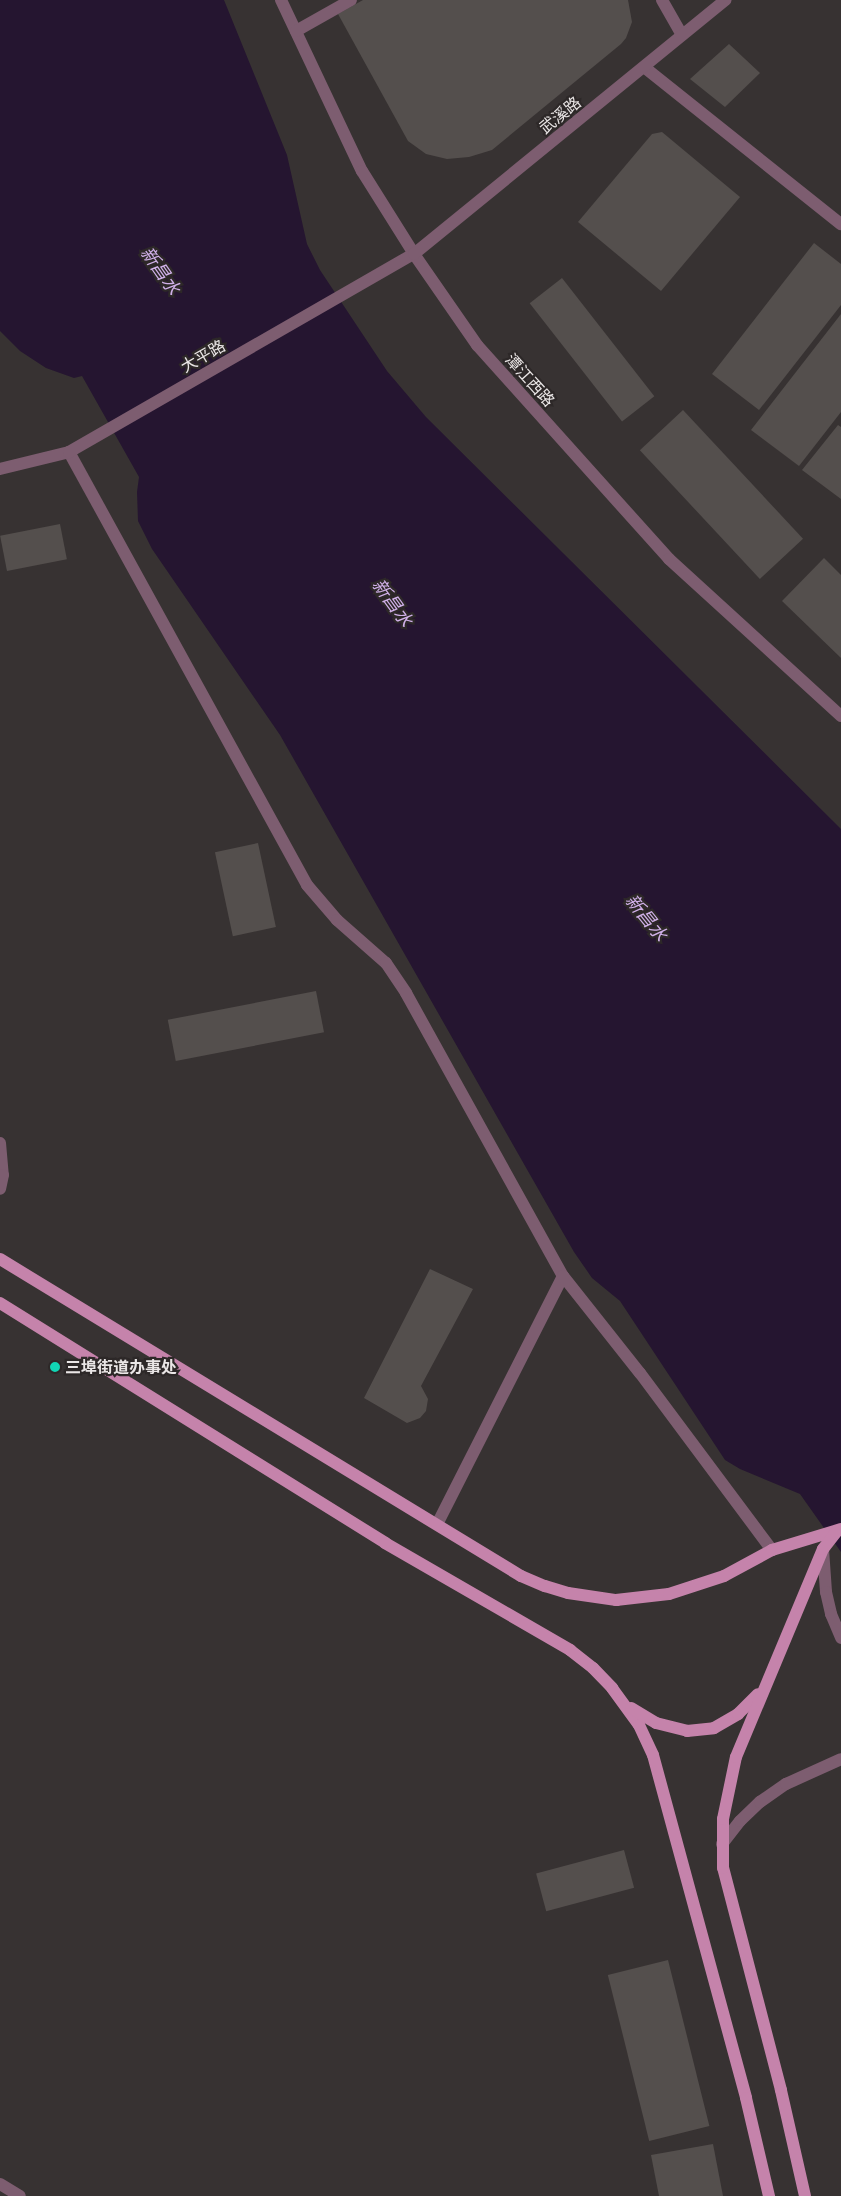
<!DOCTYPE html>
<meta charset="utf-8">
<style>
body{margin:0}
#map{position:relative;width:841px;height:2196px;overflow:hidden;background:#373232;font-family:"IBM Plex Sans","Noto Sans SC",sans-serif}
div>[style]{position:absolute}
.water>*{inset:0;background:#251530}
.building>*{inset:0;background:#544f4d;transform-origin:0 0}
.minor>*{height:12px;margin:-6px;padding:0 6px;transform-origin:6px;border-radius:6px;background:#7d5d70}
.major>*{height:12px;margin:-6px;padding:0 6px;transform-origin:6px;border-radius:6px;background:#c583ab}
.dots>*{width:14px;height:14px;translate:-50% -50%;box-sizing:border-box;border:2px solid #2d2828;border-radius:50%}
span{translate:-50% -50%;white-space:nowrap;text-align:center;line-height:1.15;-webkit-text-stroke:4.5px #2d2828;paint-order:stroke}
.street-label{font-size:16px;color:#eae6e6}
.poi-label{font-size:16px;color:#eae6e6;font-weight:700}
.left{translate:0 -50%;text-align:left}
.water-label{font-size:18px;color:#d0b0e8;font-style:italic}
</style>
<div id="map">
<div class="water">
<i style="clip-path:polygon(0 0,224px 0,287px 155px,307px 244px,320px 270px,387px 371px,426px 417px,841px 829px,841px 1552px,800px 1494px,740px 1469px,725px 1460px,620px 1301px,592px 1278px,574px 1252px,280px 735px,152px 549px,138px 521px,137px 492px,139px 477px,82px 376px,74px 378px,46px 368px,20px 351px,0 331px)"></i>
</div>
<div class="building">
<i style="clip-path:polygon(363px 0,628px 0,632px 22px,626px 38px,621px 44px,492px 150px,469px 157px,447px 159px,426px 154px,408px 141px,338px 14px)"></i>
<i style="clip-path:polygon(729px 44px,760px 73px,725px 107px,690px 79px)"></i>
<i style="clip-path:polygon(662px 132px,740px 197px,661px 291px,578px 222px,652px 134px)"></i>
<i style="clip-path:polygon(814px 243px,841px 264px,841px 305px,759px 410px,712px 374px)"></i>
<i style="left:562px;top:278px;width:150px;height:41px;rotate:52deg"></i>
<i style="clip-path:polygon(841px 314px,841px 412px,799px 466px,751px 430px)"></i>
<i style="left:683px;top:410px;width:176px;height:59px;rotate:47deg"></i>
<i style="clip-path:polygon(838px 425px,841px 427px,841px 499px,802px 470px)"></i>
<i style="left:60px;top:524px;width:36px;height:61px;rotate:79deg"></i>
<i style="clip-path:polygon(824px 558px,841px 575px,841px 658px,782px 601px)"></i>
<i style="left:258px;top:843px;width:86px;height:44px;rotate:78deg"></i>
<i style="left:316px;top:991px;width:42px;height:151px;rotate:79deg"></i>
<i style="clip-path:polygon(430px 1269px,473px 1289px,421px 1386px,428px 1399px,426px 1411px,420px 1418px,407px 1423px,364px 1398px)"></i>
<i style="left:624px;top:1850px;width:39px;height:91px;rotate:75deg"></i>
<i style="left:668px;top:1960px;width:171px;height:62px;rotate:76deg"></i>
<i style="clip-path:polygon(713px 2144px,723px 2196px,659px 2196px,651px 2155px)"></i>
</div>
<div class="minor">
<i style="left:281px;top:0;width:189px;rotate:64.7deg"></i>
<i style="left:362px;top:171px;width:98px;rotate:57.9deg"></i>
<i style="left:414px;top:254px;width:111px;rotate:55.3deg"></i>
<i style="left:477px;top:345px;width:288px;rotate:48.1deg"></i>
<i style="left:669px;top:559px;width:233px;rotate:42.4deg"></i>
<i style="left:662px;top:0;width:40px;rotate:60.3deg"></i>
<i style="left:296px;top:31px;width:63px;rotate:-29.4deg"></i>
<i style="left:644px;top:67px;width:252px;rotate:38.6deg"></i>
<i style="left:69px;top:452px;width:494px;rotate:61.2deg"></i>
<i style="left:307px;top:885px;width:46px;rotate:49.4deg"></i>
<i style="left:337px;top:920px;width:65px;rotate:41.3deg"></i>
<i style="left:386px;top:963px;width:36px;rotate:56deg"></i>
<i style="left:406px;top:993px;width:324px;rotate:61deg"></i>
<i style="left:563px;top:1276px;width:278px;rotate:116.9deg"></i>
<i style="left:0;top:469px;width:71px;rotate:-13.8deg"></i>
<i style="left:69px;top:452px;width:398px;rotate:-29.9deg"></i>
<i style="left:414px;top:254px;width:402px;rotate:-39.2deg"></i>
<i style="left:0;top:1143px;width:32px;rotate:85deg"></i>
<i style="left:3px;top:1175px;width:14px;rotate:102deg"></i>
<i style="left:563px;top:1276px;width:124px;rotate:51.6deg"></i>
<i style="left:640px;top:1373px;width:221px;rotate:53.3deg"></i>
<i style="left:823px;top:1549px;width:43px;rotate:86deg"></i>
<i style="left:826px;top:1592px;width:23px;rotate:77deg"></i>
<i style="left:831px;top:1614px;width:26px;rotate:67deg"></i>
<i style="left:722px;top:1844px;width:29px;rotate:-52deg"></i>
<i style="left:740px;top:1821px;width:28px;rotate:-44deg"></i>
<i style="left:760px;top:1802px;width:32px;rotate:-35deg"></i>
<i style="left:786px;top:1784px;width:60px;rotate:-24.4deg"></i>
<i style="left:0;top:2184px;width:23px;rotate:31deg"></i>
</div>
<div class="major">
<i style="left:0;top:1259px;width:610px;rotate:31.32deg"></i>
<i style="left:521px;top:1576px;width:26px;rotate:23deg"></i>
<i style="left:545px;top:1586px;width:24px;rotate:17deg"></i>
<i style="left:568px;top:1593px;width:49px;rotate:8.3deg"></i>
<i style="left:616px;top:1600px;width:53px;rotate:-6.5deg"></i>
<i style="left:669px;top:1594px;width:58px;rotate:-18.1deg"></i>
<i style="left:724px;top:1576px;width:55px;rotate:-28.4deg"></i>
<i style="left:772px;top:1550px;width:72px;rotate:-16.9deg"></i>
<i style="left:0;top:1303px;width:454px;rotate:31.9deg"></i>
<i style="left:385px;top:1543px;width:214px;rotate:30deg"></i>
<i style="left:570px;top:1650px;width:29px;rotate:38deg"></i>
<i style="left:593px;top:1668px;width:28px;rotate:46deg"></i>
<i style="left:612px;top:1688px;width:46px;rotate:53.9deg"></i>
<i style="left:639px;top:1725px;width:33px;rotate:65deg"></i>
<i style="left:653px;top:1755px;width:355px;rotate:74.8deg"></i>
<i style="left:746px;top:2098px;width:101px;rotate:76.8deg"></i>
<i style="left:631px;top:1708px;width:29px;rotate:31deg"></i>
<i style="left:656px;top:1723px;width:32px;rotate:14deg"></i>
<i style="left:687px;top:1731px;width:27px;rotate:-6deg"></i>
<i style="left:714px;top:1728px;width:28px;rotate:-30deg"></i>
<i style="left:738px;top:1714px;width:28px;rotate:-45deg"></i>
<i style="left:805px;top:2196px;width:109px;rotate:-102.8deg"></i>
<i style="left:781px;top:2090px;width:229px;rotate:-104.6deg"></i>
<i style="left:723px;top:1868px;width:49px;rotate:-90deg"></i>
<i style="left:723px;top:1819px;width:63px;rotate:-78.2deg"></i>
<i style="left:736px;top:1757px;width:225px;rotate:-67.3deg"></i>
<i style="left:823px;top:1549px;width:23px;rotate:-52deg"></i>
</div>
<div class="dots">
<i style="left:55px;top:1367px;background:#11d5b4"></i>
</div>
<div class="street-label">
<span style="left:560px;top:115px;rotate:-39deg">武溪路</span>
<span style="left:203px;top:356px;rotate:-30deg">大平路</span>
<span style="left:530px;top:380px;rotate:48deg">潭江西路</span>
</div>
<div class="poi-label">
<span class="left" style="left:65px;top:1367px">三埠街道办事处</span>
</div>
<div class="water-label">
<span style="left:160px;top:271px;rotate:55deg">新昌水</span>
<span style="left:392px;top:603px;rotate:54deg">新昌水</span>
<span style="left:646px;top:918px;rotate:51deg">新昌水</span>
</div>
</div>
